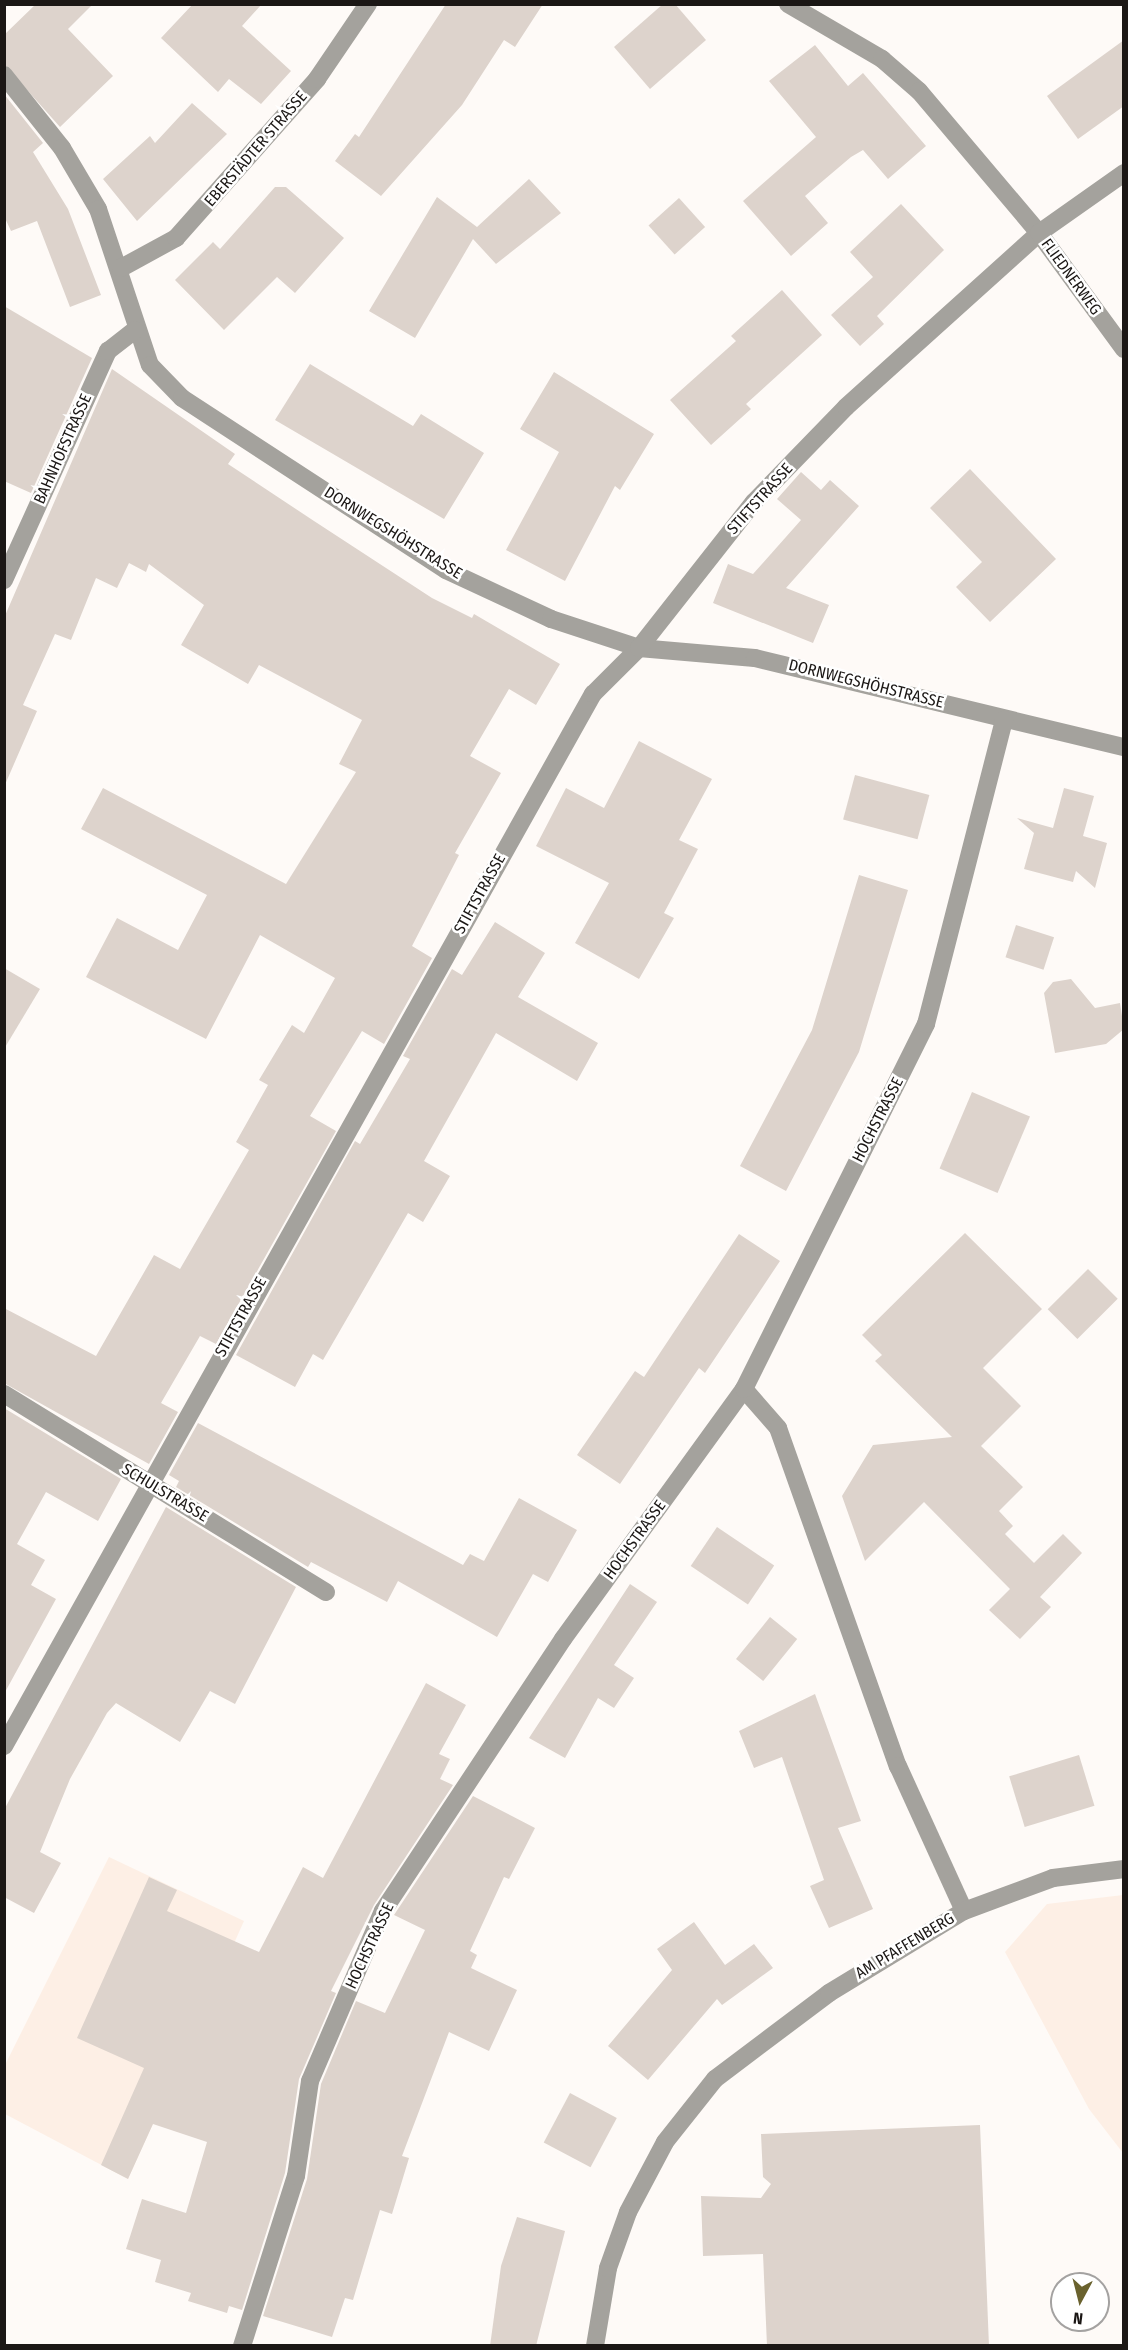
<!DOCTYPE html>
<meta charset="utf-8">
<style>
body{margin:0}
#map{position:relative;width:1128px;height:2350px;overflow:hidden;background:#fefaf7;font-family:"Fira Sans Condensed",sans-serif}
div>[style]{position:absolute}
.built>*{inset:0;background:#fdefe5}
.building>*{inset:0;background:#ddd3cc;transform-origin:0 0}
.minor>*{height:18px;margin:-9px;padding:0 9px;transform-origin:9px;border-radius:9px;background:#a4a29d}
span{translate:-50% -50%;white-space:nowrap;text-align:center;line-height:1.15;-webkit-text-stroke:5px #fff;paint-order:stroke}
.street-label{font-size:16px;color:#1b1715}
.frame{position:absolute;inset:0;border:6px solid #1b1715;pointer-events:none}
.north{position:absolute;left:1050px;top:2272px;width:60px;height:60px;box-sizing:border-box;background:#fff;border:2px solid #a4a2a1;border-radius:50%;rotate:187deg;font-size:16px;font-weight:700;line-height:24px;text-align:center;color:#1b1715}
.north::after{content:'';display:block;margin:auto;width:21px;height:27px;background:#6a622e;clip-path:polygon(50% 0,100% 100%,50% 72%,0 100%)}
</style>
<div id="map">
<div class="built">
<i style="clip-path:polygon(109px 1857px,244px 1921px,128px 2179px,5px 2114px,4px 2067px)"></i>
<i style="clip-path:polygon(1123px 1895px,1124px 1895px,1123px 2153px,1089px 2109px,1005px 1952px,1047px 1904px)"></i>
</div>
<div class="building">
<i style="clip-path:polygon(36px 4px,93px 4px,68px 29px,113px 76px,60px 127px,4px 64px,4px 35px)"></i>
<i style="clip-path:polygon(193px 4px,262px 4px,242px 26px,291px 71px,261px 104px,229px 79px,218px 92px,161px 38px)"></i>
<i style="clip-path:polygon(446px 4px,543px 4px,515px 47px,504px 40px,462px 105px,381px 196px,335px 161px,355px 134px,359px 137px)"></i>
<i style="clip-path:polygon(663px 4px,675px 4px,706px 40px,650px 89px,614px 47px)"></i>
<i style="clip-path:polygon(1124px 40px,1124px 106px,1078px 139px,1047px 96px)"></i>
<i style="clip-path:polygon(815px 45px,848px 86px,863px 73px,926px 146px,888px 179px,863px 150px,851px 157px,805px 196px,828px 223px,791px 256px,743px 201px,816px 137px,769px 81px)"></i>
<i style="clip-path:polygon(4px 94px,43px 143px,33px 152px,68px 209px,101px 295px,70px 307px,37px 221px,11px 231px,4px 216px)"></i>
<i style="clip-path:polygon(192px 103px,227px 134px,137px 221px,103px 179px,150px 136px,155px 143px)"></i>
<i style="clip-path:polygon(529px 179px,561px 213px,496px 264px,473px 239px,415px 338px,369px 311px,437px 197px,477px 227px)"></i>
<i style="clip-path:polygon(275px 187px,286px 187px,344px 238px,295px 293px,277px 277px,224px 330px,175px 280px,213px 242px,220px 249px)"></i>
<i style="left:679px;top:198px;width:39px;height:41px;rotate:48deg"></i>
<i style="clip-path:polygon(901px 204px,944px 250px,877px 316px,884px 324px,860px 346px,831px 315px,873px 277px,850px 252px)"></i>
<i style="clip-path:polygon(782px 290px,822px 335px,746px 404px,751px 409px,711px 445px,670px 400px,736px 341px,731px 336px)"></i>
<i style="clip-path:polygon(4px 306px,92px 358px,31px 493px,4px 481px)"></i>
<i style="clip-path:polygon(310px 364px,413px 426px,421px 414px,484px 453px,444px 519px,275px 420px)"></i>
<i style="clip-path:polygon(112px 369px,235px 454px,228px 464px,314px 521px,432px 598px,472px 618px,474px 614px,560px 664px,536px 705px,509px 689px,470px 756px,501px 773px,455px 853px,459px 855px,412px 946px,432px 958px,384px 1044px,362px 1031px,310px 1116px,336px 1131px,216px 1344px,200px 1336px,161px 1403px,178px 1412px,149px 1464px,4px 1383px,4px 1308px,96px 1356px,154px 1255px,180px 1269px,249px 1150px,236px 1142px,268px 1085px,259px 1080px,292px 1025px,304px 1033px,335px 978px,260px 935px,206px 1039px,86px 977px,117px 918px,178px 950px,207px 895px,81px 829px,103px 788px,286px 884px,356px 772px,339px 764px,362px 720px,259px 665px,248px 684px,181px 645px,204px 605px,149px 564px,146px 572px,129px 563px,117px 588px,96px 578px,71px 640px,55px 634px,23px 705px,37px 711px,4px 787px,4px 618px)"></i>
<i style="clip-path:polygon(554px 372px,654px 434px,620px 490px,615px 486px,565px 581px,506px 550px,559px 452px,520px 429px)"></i>
<i style="clip-path:polygon(970px 469px,1056px 559px,990px 622px,956px 587px,982px 562px,930px 508px)"></i>
<i style="clip-path:polygon(801px 472px,821px 490px,830px 480px,859px 506px,786px 588px,829px 605px,813px 643px,713px 603px,728px 564px,753px 574px,801px 520px,777px 499px)"></i>
<i style="clip-path:polygon(639px 741px,712px 779px,679px 840px,698px 849px,664px 913px,674px 918px,639px 979px,575px 943px,609px 883px,536px 846px,566px 788px,604px 808px)"></i>
<i style="left:855px;top:775px;width:77px;height:46px;rotate:15deg"></i>
<i style="clip-path:polygon(1064px 788px,1094px 796px,1083px 836px,1107px 843px,1095px 888px,1076px 871px,1073px 882px,1024px 869px,1034px 833px,1017px 818px,1053px 828px)"></i>
<i style="clip-path:polygon(859px 875px,908px 890px,859px 1052px,786px 1191px,740px 1166px,812px 1030px)"></i>
<i style="clip-path:polygon(495px 922px,545px 953px,518px 997px,598px 1043px,577px 1081px,496px 1033px,424px 1161px,450px 1176px,423px 1222px,408px 1213px,323px 1360px,313px 1354px,295px 1387px,236px 1355px,355px 1141px,360px 1144px,410px 1059px,403px 1056px,452px 969px,462px 975px)"></i>
<i style="left:1016px;top:925px;width:40px;height:34px;rotate:18deg"></i>
<i style="clip-path:polygon(4px 968px,40px 989px,4px 1049px)"></i>
<i style="clip-path:polygon(1071px 979px,1095px 1008px,1120px 1003px,1124px 1029px,1106px 1044px,1055px 1053px,1044px 993px,1053px 982px)"></i>
<i style="left:972px;top:1092px;width:63px;height:83px;rotate:23deg"></i>
<i style="clip-path:polygon(965px 1233px,1042px 1309px,983px 1368px,1021px 1406px,981px 1446px,1023px 1487px,999px 1511px,1013px 1526px,1005px 1534px,1034px 1563px,1063px 1534px,1082px 1553px,1040px 1597px,1051px 1607px,1020px 1639px,989px 1610px,1010px 1589px,924px 1502px,865px 1561px,842px 1496px,873px 1445px,952px 1437px,875px 1361px,882px 1355px,862px 1335px)"></i>
<i style="clip-path:polygon(739px 1234px,780px 1261px,705px 1373px,699px 1368px,620px 1484px,577px 1455px,635px 1371px,644px 1377px)"></i>
<i style="left:1088px;top:1269px;width:42px;height:57px;rotate:45deg"></i>
<i style="clip-path:polygon(4px 1408px,121px 1479px,98px 1521px,46px 1492px,17px 1544px,45px 1560px,31px 1585px,56px 1599px,4px 1694px)"></i>
<i style="clip-path:polygon(198px 1423px,463px 1565px,470px 1554px,484px 1561px,519px 1498px,577px 1530px,548px 1582px,533px 1574px,497px 1637px,398px 1581px,387px 1602px,311px 1562px,308px 1567px,176px 1487px,179px 1481px,169px 1475px)"></i>
<i style="clip-path:polygon(166px 1507px,296px 1587px,235px 1704px,210px 1691px,180px 1742px,116px 1703px,107px 1713px,70px 1779px,40px 1852px,61px 1863px,34px 1913px,4px 1897px,4px 1810px)"></i>
<i style="left:717px;top:1527px;width:69px;height:47px;rotate:34deg"></i>
<i style="clip-path:polygon(630px 1584px,657px 1602px,614px 1665px,634px 1678px,614px 1708px,598px 1698px,565px 1758px,529px 1738px)"></i>
<i style="left:770px;top:1617px;width:35px;height:54px;rotate:39deg"></i>
<i style="clip-path:polygon(426px 1683px,466px 1705px,439px 1754px,450px 1759px,440px 1779px,453px 1785px,374px 1905px,331px 1991px,336px 1993px,299px 2079px,285px 2173px,242px 2310px,229px 2306px,227px 2313px,188px 2301px,191px 2293px,155px 2282px,161px 2260px,126px 2249px,142px 2199px,186px 2213px,207px 2142px,153px 2124px,128px 2179px,101px 2165px,144px 2068px,77px 2038px,149px 1877px,177px 1890px,167px 1911px,259px 1952px,303px 1867px,323px 1878px)"></i>
<i style="clip-path:polygon(815px 1694px,861px 1821px,838px 1828px,873px 1909px,829px 1928px,810px 1886px,824px 1880px,782px 1757px,754px 1768px,739px 1731px)"></i>
<i style="left:1079px;top:1755px;width:53px;height:73px;rotate:73deg"></i>
<i style="clip-path:polygon(473px 1796px,535px 1828px,509px 1879px,504px 1877px,470px 1951px,477px 1955px,471px 1968px,517px 1990px,489px 2051px,449px 2032px,402px 2156px,409px 2158px,392px 2214px,380px 2210px,353px 2300px,345px 2298px,332px 2337px,263px 2316px,307px 2179px,321px 2084px,356px 2001px,385px 2013px,425px 1930px,394px 1915px)"></i>
<i style="clip-path:polygon(694px 1922px,725px 1965px,754px 1944px,773px 1968px,722px 2005px,717px 1999px,648px 2080px,608px 2046px,672px 1970px,657px 1949px)"></i>
<i style="left:570px;top:2093px;width:53px;height:56px;rotate:28deg"></i>
<i style="clip-path:polygon(980px 2125px,989px 2346px,767px 2346px,763px 2254px,703px 2256px,701px 2196px,761px 2198px,771px 2184px,763px 2177px,761px 2134px)"></i>
<i style="clip-path:polygon(517px 2217px,565px 2231px,536px 2346px,490px 2346px,501px 2266px)"></i>
</div>
<div class="minor">
<i style="left:788px;top:4px;width:109px;rotate:30.3deg"></i>
<i style="left:882px;top:59px;width:49px;rotate:40.9deg"></i>
<i style="left:919px;top:91px;width:186px;rotate:49.8deg"></i>
<i style="left:1039px;top:233px;width:144px;rotate:53.8deg"></i>
<i style="left:4px;top:75px;width:93px;rotate:51.5deg"></i>
<i style="left:62px;top:148px;width:71px;rotate:59.5deg"></i>
<i style="left:98px;top:209px;width:164px;rotate:71.6deg"></i>
<i style="left:150px;top:365px;width:46px;rotate:45.9deg"></i>
<i style="left:182px;top:398px;width:315px;rotate:33.1deg"></i>
<i style="left:446px;top:570px;width:116px;rotate:25deg"></i>
<i style="left:551px;top:619px;width:93px;rotate:18.2deg"></i>
<i style="left:639px;top:648px;width:116px;rotate:4.9deg"></i>
<i style="left:755px;top:658px;width:380px;rotate:13.6deg"></i>
<i style="left:121px;top:268px;width:63px;rotate:-28.6deg"></i>
<i style="left:176px;top:238px;width:213px;rotate:-48.4deg"></i>
<i style="left:317px;top:79px;width:91px;rotate:-55.8deg"></i>
<i style="left:4px;top:580px;width:252px;rotate:-65.6deg"></i>
<i style="left:108px;top:351px;width:34px;rotate:-38deg"></i>
<i style="left:744px;top:1389px;width:52px;rotate:48.9deg"></i>
<i style="left:778px;top:1428px;width:359px;rotate:70.5deg"></i>
<i style="left:898px;top:1766px;width:159px;rotate:65.5deg"></i>
<i style="left:4px;top:1394px;width:378px;rotate:31.6deg"></i>
<i style="left:4px;top:1746px;width:1206px;rotate:-60.76deg"></i>
<i style="left:593px;top:694px;width:65px;rotate:-45deg"></i>
<i style="left:639px;top:648px;width:186px;rotate:-51.8deg"></i>
<i style="left:754px;top:502px;width:132px;rotate:-45.9deg"></i>
<i style="left:846px;top:407px;width:260px;rotate:-42deg"></i>
<i style="left:1039px;top:233px;width:104px;rotate:-35.2deg"></i>
<i style="left:242px;top:2346px;width:178px;rotate:-72.4deg"></i>
<i style="left:296px;top:2176px;width:96px;rotate:-81.6deg"></i>
<i style="left:310px;top:2081px;width:185px;rotate:-66.8deg"></i>
<i style="left:383px;top:1911px;width:326px;rotate:-56.5deg"></i>
<i style="left:563px;top:1639px;width:309px;rotate:-54.1deg"></i>
<i style="left:744px;top:1389px;width:408px;rotate:-63.5deg"></i>
<i style="left:926px;top:1024px;width:314px;rotate:-75.6deg"></i>
<i style="left:595px;top:2346px;width:79px;rotate:-80.5deg"></i>
<i style="left:608px;top:2268px;width:59px;rotate:-70.3deg"></i>
<i style="left:628px;top:2212px;width:79px;rotate:-62.1deg"></i>
<i style="left:665px;top:2142px;width:80px;rotate:-51.6deg"></i>
<i style="left:715px;top:2079px;width:143px;rotate:-37deg"></i>
<i style="left:829px;top:1993px;width:158px;rotate:-31.3deg"></i>
<i style="left:964px;top:1911px;width:95px;rotate:-20.3deg"></i>
<i style="left:1053px;top:1878px;width:72px;rotate:-7.2deg"></i>
</div>
<div class="street-label">
<span style="left:256px;top:149px;rotate:-49deg">EBERSTÄDTER STRASSE</span>
<span style="left:1071px;top:277px;rotate:54deg">FLIEDNERWEG</span>
<span style="left:63px;top:449px;rotate:-66deg">BAHNHOFSTRASSE</span>
<span style="left:760px;top:499px;rotate:-48deg">STIFTSTRASSE</span>
<span style="left:393px;top:533px;rotate:32deg">DORNWEGSHÖHSTRASSE</span>
<span style="left:866px;top:684px;rotate:14deg">DORNWEGSHÖHSTRASSE</span>
<span style="left:480px;top:894px;rotate:-61deg">STIFTSTRASSE</span>
<span style="left:878px;top:1120px;rotate:-63deg">HOCHSTRASSE</span>
<span style="left:241px;top:1317px;rotate:-61deg">STIFTSTRASSE</span>
<span style="left:165px;top:1493px;rotate:31deg">SCHULSTRASSE</span>
<span style="left:635px;top:1540px;rotate:-54deg">HOCHSTRASSE</span>
<span style="left:370px;top:1946px;rotate:-65deg">HOCHSTRASSE</span>
<span style="left:905px;top:1946px;rotate:-31deg">AM PFAFFENBERG</span>
</div>
<div class="frame"></div>
<div class="north">N</div>
</div>
